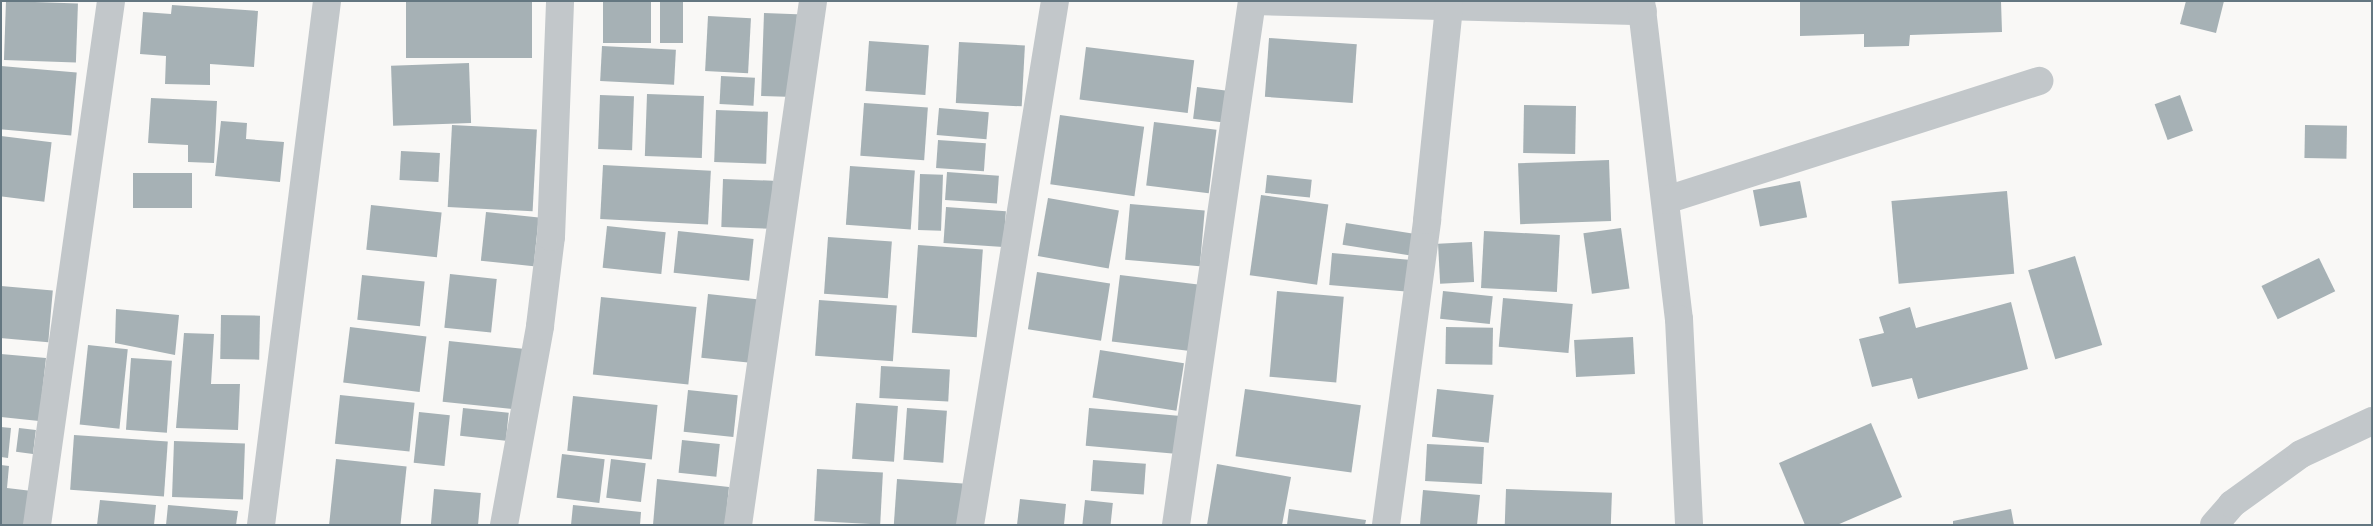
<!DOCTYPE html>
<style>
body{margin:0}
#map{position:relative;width:2373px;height:526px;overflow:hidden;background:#f9f8f6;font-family:Inter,sans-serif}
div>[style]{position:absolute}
.building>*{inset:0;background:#a6b1b5;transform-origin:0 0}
.minor>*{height:28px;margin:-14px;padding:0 14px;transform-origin:14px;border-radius:14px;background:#c2c7ca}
span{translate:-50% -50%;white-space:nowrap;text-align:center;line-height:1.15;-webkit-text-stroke:5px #fff;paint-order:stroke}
.frame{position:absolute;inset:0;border:2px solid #647781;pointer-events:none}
</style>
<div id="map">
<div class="building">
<i style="left:6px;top:1px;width:72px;height:59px;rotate:2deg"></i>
<i style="left:406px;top:1px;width:126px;height:57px"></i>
<i style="left:603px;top:1px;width:48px;height:42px"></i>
<i style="left:660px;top:1px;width:23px;height:42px"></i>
<i style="clip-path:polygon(1800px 1px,2001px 1px,2002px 32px,1910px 35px,1909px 46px,1864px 47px,1864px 34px,1800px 36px)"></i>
<i style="clip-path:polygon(2186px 1px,2224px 1px,2216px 33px,2180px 24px)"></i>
<i style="clip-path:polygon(172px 5px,258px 11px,254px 67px,210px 64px,210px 85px,165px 84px,166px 56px,140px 54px,143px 12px,171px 14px)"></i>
<i style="left:764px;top:13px;width:33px;height:83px;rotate:2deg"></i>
<i style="left:708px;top:16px;width:43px;height:55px;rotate:3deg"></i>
<i style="left:1269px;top:38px;width:88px;height:59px;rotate:4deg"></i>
<i style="left:869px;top:41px;width:60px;height:50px;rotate:4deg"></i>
<i style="left:959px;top:42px;width:66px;height:61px;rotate:3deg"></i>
<i style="left:602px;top:46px;width:74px;height:35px;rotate:3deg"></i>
<i style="left:1086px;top:47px;width:109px;height:53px;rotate:7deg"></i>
<i style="left:469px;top:63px;width:60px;height:78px;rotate:88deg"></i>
<i style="left:1px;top:66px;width:76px;height:63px;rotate:5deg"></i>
<i style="left:721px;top:76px;width:34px;height:28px;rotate:3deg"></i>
<i style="left:1197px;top:87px;width:35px;height:32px;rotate:7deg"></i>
<i style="left:647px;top:94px;width:57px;height:62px;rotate:2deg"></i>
<i style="left:600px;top:95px;width:34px;height:54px;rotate:2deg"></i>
<i style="left:2180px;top:95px;width:38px;height:27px;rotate:70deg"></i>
<i style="clip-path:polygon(151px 98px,217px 101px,214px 163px,188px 162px,188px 145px,148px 143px)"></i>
<i style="left:864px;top:103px;width:64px;height:53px;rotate:4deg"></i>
<i style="left:1524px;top:105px;width:52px;height:48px;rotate:1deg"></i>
<i style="left:939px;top:108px;width:50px;height:27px;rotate:5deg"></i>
<i style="left:716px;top:110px;width:52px;height:52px;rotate:2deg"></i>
<i style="left:1060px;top:115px;width:85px;height:70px;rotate:8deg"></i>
<i style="clip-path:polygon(221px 121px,247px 123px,246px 139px,284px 142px,280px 182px,215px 176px)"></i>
<i style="left:1154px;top:122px;width:63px;height:64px;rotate:7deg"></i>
<i style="left:452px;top:125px;width:85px;height:82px;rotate:3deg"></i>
<i style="left:2305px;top:125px;width:42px;height:33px;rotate:1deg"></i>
<i style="left:1px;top:136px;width:51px;height:60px;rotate:7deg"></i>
<i style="left:938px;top:140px;width:48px;height:28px;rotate:4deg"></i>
<i style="left:401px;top:151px;width:39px;height:29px;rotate:3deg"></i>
<i style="left:1609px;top:160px;width:61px;height:91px;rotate:88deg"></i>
<i style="left:603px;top:165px;width:108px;height:54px;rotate:3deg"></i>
<i style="left:850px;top:166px;width:65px;height:59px;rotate:4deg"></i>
<i style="left:947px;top:172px;width:52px;height:28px;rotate:4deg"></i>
<i style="left:192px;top:173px;width:35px;height:59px;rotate:90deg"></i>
<i style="left:920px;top:174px;width:23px;height:56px;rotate:2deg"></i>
<i style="left:1267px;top:175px;width:45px;height:18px;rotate:6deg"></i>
<i style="left:723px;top:179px;width:50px;height:48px;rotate:2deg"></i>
<i style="left:1800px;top:181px;width:37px;height:48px;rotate:79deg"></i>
<i style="left:2007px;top:191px;width:83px;height:116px;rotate:85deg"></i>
<i style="left:1261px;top:195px;width:68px;height:81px;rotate:8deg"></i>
<i style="left:1048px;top:198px;width:72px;height:59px;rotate:10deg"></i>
<i style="left:1130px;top:204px;width:75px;height:56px;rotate:5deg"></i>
<i style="left:371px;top:205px;width:71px;height:45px;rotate:6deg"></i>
<i style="left:946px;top:207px;width:60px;height:36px;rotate:4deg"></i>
<i style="left:486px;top:212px;width:53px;height:49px;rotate:6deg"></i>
<i style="left:1346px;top:223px;width:75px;height:22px;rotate:9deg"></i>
<i style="left:607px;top:226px;width:59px;height:42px;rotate:6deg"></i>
<i style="left:1621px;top:228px;width:61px;height:38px;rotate:82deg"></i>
<i style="left:678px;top:231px;width:76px;height:42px;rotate:6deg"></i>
<i style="left:1484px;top:231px;width:76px;height:57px;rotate:3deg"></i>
<i style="left:828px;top:237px;width:64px;height:57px;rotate:4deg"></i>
<i style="left:1472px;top:242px;width:40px;height:34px;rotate:87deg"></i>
<i style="left:918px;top:245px;width:65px;height:88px;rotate:4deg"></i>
<i style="left:1332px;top:253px;width:77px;height:32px;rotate:5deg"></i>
<i style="left:2075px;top:256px;width:93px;height:49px;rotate:73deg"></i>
<i style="left:2319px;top:258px;width:37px;height:64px;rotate:64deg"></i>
<i style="left:1037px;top:272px;width:74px;height:58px;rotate:9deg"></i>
<i style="left:450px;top:274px;width:47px;height:54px;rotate:6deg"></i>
<i style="left:362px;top:275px;width:63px;height:45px;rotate:6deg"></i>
<i style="left:1120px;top:275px;width:85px;height:67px;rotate:7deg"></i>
<i style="left:1px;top:286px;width:52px;height:52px;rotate:5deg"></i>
<i style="left:1277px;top:291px;width:67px;height:86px;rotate:5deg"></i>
<i style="left:1443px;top:291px;width:50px;height:28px;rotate:6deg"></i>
<i style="left:708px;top:294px;width:57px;height:64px;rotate:6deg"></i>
<i style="left:601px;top:297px;width:96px;height:78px;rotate:6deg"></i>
<i style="left:1503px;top:298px;width:70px;height:49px;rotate:5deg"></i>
<i style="left:819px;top:300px;width:78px;height:56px;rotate:4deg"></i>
<i style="clip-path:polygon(2011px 302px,2028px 369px,1918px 399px,1912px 378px,1872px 387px,1859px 339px,1884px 333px,1879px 317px,1910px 307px,1916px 328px)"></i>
<i style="clip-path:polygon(116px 309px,179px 315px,175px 355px,115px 343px)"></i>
<i style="left:221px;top:315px;width:39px;height:44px;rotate:1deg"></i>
<i style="left:350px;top:327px;width:77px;height:56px;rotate:7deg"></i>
<i style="left:1446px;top:327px;width:47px;height:37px;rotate:1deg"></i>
<i style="clip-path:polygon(184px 333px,214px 334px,211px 384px,240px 384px,238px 430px,176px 428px)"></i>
<i style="left:1633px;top:337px;width:37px;height:59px;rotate:87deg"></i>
<i style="left:449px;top:341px;width:74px;height:61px;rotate:6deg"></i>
<i style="left:88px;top:345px;width:40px;height:80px;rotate:6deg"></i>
<i style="left:1100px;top:350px;width:85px;height:48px;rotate:9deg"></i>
<i style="clip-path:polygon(1px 354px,46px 358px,39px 421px,1px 417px)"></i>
<i style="left:131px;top:358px;width:41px;height:72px;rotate:4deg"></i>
<i style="left:881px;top:366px;width:69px;height:32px;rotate:3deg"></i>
<i style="left:1245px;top:389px;width:117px;height:68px;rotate:8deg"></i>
<i style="left:1437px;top:389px;width:57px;height:48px;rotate:6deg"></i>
<i style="left:688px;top:390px;width:50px;height:42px;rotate:6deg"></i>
<i style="left:340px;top:395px;width:75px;height:49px;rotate:6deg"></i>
<i style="left:573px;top:396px;width:85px;height:55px;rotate:6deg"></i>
<i style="left:856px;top:403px;width:42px;height:56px;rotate:4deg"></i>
<i style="left:463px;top:408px;width:46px;height:28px;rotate:6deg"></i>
<i style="left:907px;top:408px;width:40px;height:52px;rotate:4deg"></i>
<i style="left:1089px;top:408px;width:98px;height:38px;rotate:5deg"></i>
<i style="left:419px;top:412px;width:31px;height:51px;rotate:6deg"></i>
<i style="clip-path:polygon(1871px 423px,1902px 497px,1837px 525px,1805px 525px,1779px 463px)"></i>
<i style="clip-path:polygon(1px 427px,11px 428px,8px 458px,1px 457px)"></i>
<i style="left:19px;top:428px;width:17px;height:24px;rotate:7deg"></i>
<i style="left:74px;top:435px;width:94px;height:55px;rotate:4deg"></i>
<i style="left:682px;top:440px;width:38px;height:33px;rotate:6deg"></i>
<i style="left:174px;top:441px;width:71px;height:56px;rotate:2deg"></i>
<i style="left:1427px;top:444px;width:57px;height:37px;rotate:3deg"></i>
<i style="left:562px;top:454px;width:43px;height:44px;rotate:7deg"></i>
<i style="left:336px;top:459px;width:71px;height:66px;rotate:6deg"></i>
<i style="left:611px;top:459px;width:35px;height:39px;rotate:7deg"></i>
<i style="left:1093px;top:460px;width:53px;height:31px;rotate:4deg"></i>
<i style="clip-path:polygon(1217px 464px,1291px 477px,1282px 525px,1207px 525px)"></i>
<i style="clip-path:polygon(1px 465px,9px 466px,7px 488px,32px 491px,28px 525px,1px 525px)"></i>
<i style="left:817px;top:469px;width:66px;height:52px;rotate:3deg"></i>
<i style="clip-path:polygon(657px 479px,729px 487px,725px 525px,653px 525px)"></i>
<i style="left:897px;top:479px;width:66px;height:46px;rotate:4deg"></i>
<i style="left:434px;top:489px;width:47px;height:36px;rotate:5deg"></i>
<i style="left:1506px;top:489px;width:106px;height:36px;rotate:2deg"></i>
<i style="clip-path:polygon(1423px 490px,1480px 495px,1477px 525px,1420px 525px)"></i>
<i style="clip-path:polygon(1020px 499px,1066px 504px,1064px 525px,1017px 525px)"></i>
<i style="clip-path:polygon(100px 500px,156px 505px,154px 525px,97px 525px)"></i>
<i style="left:1085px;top:500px;width:28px;height:25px;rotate:6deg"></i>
<i style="clip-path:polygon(168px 505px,238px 511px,236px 525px,166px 525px)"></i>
<i style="clip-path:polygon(573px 505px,641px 512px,640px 525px,571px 525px)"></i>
<i style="clip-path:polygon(1289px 509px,1366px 520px,1365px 525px,1287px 525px)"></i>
<i style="clip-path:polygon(2011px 509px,2014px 525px,1953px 525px,1953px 521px)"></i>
</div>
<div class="minor">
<i style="left:1253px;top:1px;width:390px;rotate:1.5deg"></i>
<i style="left:1641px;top:1px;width:320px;rotate:83.2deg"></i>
<i style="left:1679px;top:319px;width:206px;rotate:87.2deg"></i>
<i style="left:1666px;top:200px;width:392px;rotate:-17.7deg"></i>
<i style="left:37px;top:525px;width:529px;rotate:-81.96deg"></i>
<i style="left:261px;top:525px;width:528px;rotate:-82.82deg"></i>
<i style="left:504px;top:525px;width:202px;rotate:-79.7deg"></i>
<i style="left:540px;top:326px;width:90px;rotate:-83deg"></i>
<i style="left:551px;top:237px;width:236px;rotate:-87.8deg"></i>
<i style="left:738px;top:525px;width:529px;rotate:-81.85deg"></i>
<i style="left:970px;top:525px;width:531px;rotate:-80.79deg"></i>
<i style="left:1176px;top:525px;width:529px;rotate:-81.75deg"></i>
<i style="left:1386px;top:525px;width:308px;rotate:-82.3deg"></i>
<i style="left:1427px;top:220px;width:215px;rotate:-84.1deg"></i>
<i style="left:2214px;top:525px;width:28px;rotate:-49deg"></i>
<i style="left:2232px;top:504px;width:85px;rotate:-35.9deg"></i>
<i style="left:2301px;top:454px;width:78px;rotate:-24.9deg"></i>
</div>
<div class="frame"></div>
</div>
